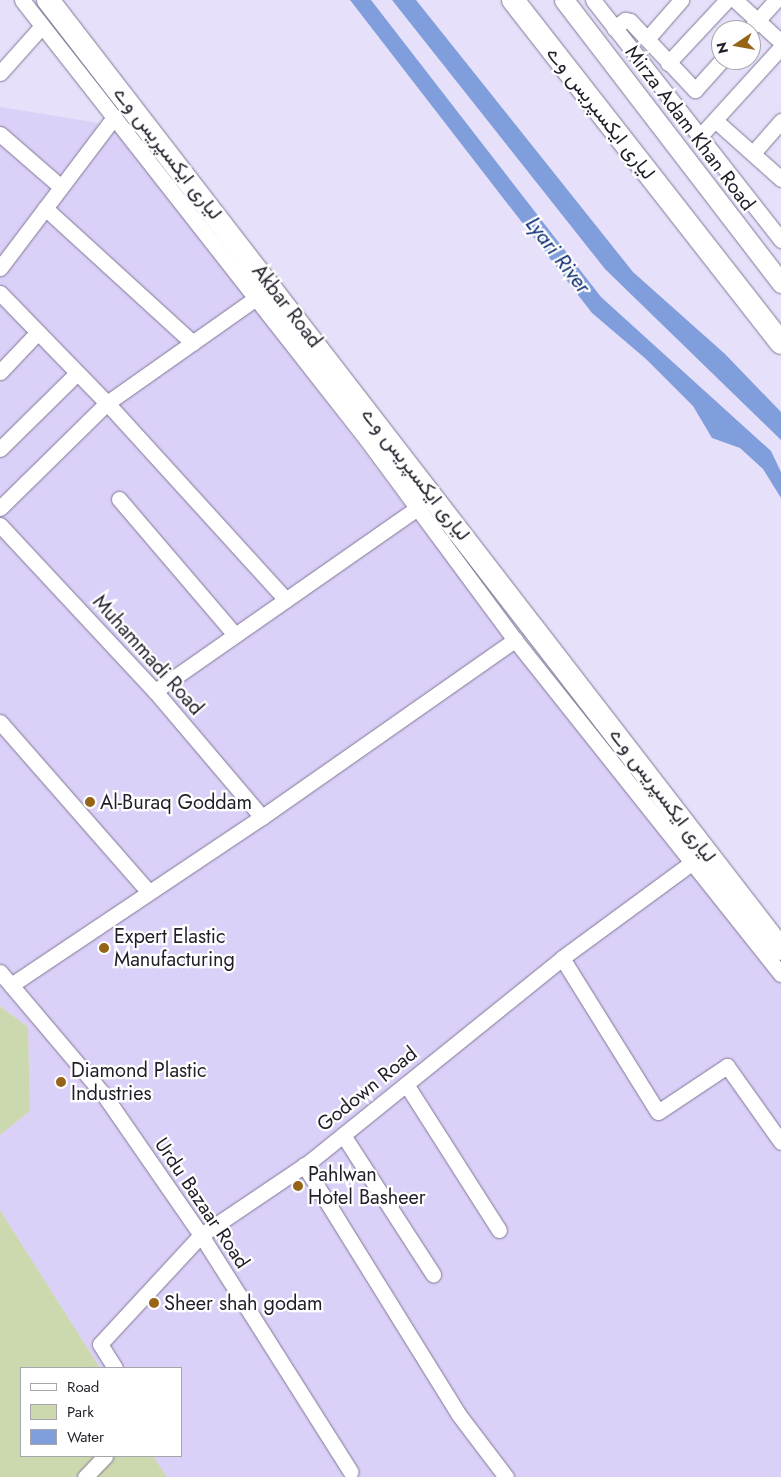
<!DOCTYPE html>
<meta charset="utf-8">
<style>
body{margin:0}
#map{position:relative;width:781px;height:1477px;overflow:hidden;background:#e7e0fa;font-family:Jost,Vazirmatn,sans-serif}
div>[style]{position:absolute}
.built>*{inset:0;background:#dbd0f8}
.green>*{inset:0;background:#ccd8ad}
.water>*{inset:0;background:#7f9edb}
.roads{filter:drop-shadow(0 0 1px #807895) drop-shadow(0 0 1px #807895)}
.minor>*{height:15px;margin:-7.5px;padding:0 7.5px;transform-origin:7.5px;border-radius:7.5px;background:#fff}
.major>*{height:19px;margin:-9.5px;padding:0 9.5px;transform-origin:9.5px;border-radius:9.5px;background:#fff}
.highway>*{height:22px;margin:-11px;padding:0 11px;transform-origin:11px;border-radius:11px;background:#fff}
.dots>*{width:14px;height:14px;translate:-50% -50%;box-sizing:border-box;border:2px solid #fff;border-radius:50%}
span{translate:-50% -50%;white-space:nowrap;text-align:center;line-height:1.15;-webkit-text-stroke:4.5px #fff;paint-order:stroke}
.street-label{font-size:20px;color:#211d29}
.poi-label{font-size:20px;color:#211d29}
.left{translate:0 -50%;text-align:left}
.water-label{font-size:21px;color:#0b2a70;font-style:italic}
.legend{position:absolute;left:20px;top:1367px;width:162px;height:90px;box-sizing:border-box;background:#fff;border:1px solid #a6a5a9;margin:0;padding:6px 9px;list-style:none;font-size:15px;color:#211d29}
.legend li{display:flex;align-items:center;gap:10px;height:25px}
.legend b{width:25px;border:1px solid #a6a5a9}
.north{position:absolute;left:711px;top:20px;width:50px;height:50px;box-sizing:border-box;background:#fff;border:1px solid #a6a5a9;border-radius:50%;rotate:258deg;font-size:14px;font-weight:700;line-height:20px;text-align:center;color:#211d29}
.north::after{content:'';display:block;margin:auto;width:18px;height:22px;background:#966417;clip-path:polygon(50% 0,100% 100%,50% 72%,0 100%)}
</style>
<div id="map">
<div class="built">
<i style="clip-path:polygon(0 107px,117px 126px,484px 610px,781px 983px,781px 1477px,167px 1477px,153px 1456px,181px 1456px,181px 1368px,100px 1368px,0 1210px,0 1135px,30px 1111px,28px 1027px,0 1006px)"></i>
</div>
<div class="green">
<i style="clip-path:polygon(0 1006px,28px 1027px,30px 1111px,0 1135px)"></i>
<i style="clip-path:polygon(0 1210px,100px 1368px,21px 1368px,21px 1456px,153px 1456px,167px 1477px,0 1477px)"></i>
</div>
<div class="water">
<i style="clip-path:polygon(350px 0,371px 0,601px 297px,771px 451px,781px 472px,781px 498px,763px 469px,740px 448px,712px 438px,693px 406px,646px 359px,592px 313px)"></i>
<i style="clip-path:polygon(392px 0,416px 0,633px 272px,725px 354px,781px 412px,781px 440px,605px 269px)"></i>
</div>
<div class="roads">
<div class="minor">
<i style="left:22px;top:0;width:559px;rotate:51.9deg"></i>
<i style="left:367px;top:440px;width:249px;rotate:53.5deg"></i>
<i style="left:515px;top:640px;width:427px;rotate:51.5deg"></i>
<i style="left:593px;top:0;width:305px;rotate:51.9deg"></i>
<i style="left:735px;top:0;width:62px;rotate:42.4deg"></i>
<i style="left:614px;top:28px;width:14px;rotate:-36deg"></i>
<i style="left:625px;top:20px;width:5px;rotate:11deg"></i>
<i style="left:630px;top:21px;width:95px;rotate:46.7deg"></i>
<i style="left:695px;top:90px;width:40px;rotate:-48deg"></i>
<i style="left:749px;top:30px;width:40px;rotate:-48deg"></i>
<i style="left:647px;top:39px;width:52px;rotate:-48.9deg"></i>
<i style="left:668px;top:63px;width:86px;rotate:-46.9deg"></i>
<i style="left:0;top:73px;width:63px;rotate:-48.2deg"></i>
<i style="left:716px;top:121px;width:87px;rotate:41.7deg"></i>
<i style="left:0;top:134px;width:81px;rotate:41deg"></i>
<i style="left:701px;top:135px;width:119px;rotate:-47.7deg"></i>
<i style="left:753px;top:153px;width:43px;rotate:-48.8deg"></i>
<i style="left:45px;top:208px;width:200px;rotate:42.4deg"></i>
<i style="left:0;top:268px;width:189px;rotate:-52.9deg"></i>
<i style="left:0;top:293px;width:153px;rotate:45.8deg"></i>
<i style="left:107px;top:403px;width:266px;rotate:47.7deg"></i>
<i style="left:0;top:372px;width:55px;rotate:-46.5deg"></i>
<i style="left:0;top:449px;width:108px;rotate:-44.6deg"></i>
<i style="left:119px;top:499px;width:179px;rotate:49.5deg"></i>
<i style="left:0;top:508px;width:150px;rotate:-44.5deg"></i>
<i style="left:107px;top:403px;width:182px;rotate:-35.2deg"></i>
<i style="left:0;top:525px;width:227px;rotate:47deg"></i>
<i style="left:155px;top:691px;width:165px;rotate:49.7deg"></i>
<i style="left:155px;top:691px;width:318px;rotate:-34.9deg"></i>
<i style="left:0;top:722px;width:225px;rotate:48.8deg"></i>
<i style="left:562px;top:958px;width:181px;rotate:58.1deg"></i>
<i style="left:658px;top:1112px;width:83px;rotate:-33.7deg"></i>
<i style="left:727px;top:1066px;width:93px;rotate:54.6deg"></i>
<i style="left:0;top:972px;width:161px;rotate:49.8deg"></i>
<i style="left:104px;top:1095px;width:170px;rotate:55.3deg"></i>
<i style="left:201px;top:1235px;width:280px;rotate:57.7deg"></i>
<i style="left:11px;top:985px;width:302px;rotate:-33.8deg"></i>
<i style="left:262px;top:817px;width:309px;rotate:-35deg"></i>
<i style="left:406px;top:1084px;width:173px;rotate:57.5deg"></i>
<i style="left:343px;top:1135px;width:166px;rotate:57.1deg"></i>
<i style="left:304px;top:1165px;width:294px;rotate:58.2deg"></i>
<i style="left:459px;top:1415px;width:78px;rotate:52.8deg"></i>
<i style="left:115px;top:1368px;width:28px;rotate:-122deg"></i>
<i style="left:100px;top:1344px;width:149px;rotate:-47.2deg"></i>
<i style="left:201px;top:1235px;width:134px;rotate:-34deg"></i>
<i style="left:312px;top:1160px;width:321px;rotate:-38.9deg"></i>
<i style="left:562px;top:958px;width:164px;rotate:-36.3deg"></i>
<i style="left:85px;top:1477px;width:29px;rotate:-46deg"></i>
</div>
<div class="major">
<i style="left:564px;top:0;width:357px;rotate:52.5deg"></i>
</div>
<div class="highway">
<i style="left:48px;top:0;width:1199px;rotate:52.32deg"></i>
<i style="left:513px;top:0;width:435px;rotate:52deg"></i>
</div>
</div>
<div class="dots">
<i style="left:90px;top:802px;background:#966417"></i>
<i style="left:104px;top:948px;background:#966417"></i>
<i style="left:61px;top:1082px;background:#966417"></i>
<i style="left:298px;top:1186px;background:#966417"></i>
<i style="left:154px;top:1303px;background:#966417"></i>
</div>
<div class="street-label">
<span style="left:601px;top:113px;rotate:52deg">لیاری ایکسپریس وے</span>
<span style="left:690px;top:128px;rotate:53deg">Mirza Adam Khan Road</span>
<span style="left:168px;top:153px;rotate:52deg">لیاری ایکسپریس وے</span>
<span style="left:287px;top:306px;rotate:52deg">Akbar Road</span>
<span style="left:416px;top:474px;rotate:52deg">لیاری ایکسپریس وے</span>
<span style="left:148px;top:655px;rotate:48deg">Muhammadi Road</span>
<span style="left:663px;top:795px;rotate:53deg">لیاری ایکسپریس وے</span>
<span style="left:367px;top:1089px;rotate:-39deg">Godown Road</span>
<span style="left:202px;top:1203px;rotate:56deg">Urdu Bazaar Road</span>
</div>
<div class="poi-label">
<span class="left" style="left:100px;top:802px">Al-Buraq Goddam</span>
<span class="left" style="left:114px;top:948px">Expert Elastic<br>Manufacturing</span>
<span class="left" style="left:71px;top:1082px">Diamond Plastic<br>Industries</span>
<span class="left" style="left:308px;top:1186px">Pahlwan<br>Hotel Basheer</span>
<span class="left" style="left:164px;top:1303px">Sheer shah godam</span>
</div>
<div class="water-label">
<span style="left:558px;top:255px;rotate:52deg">Lyari River</span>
</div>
<ul class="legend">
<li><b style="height:6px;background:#fff"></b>Road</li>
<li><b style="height:14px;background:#ccd8ad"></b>Park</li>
<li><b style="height:14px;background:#7f9edb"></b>Water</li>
</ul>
<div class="north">N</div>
</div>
